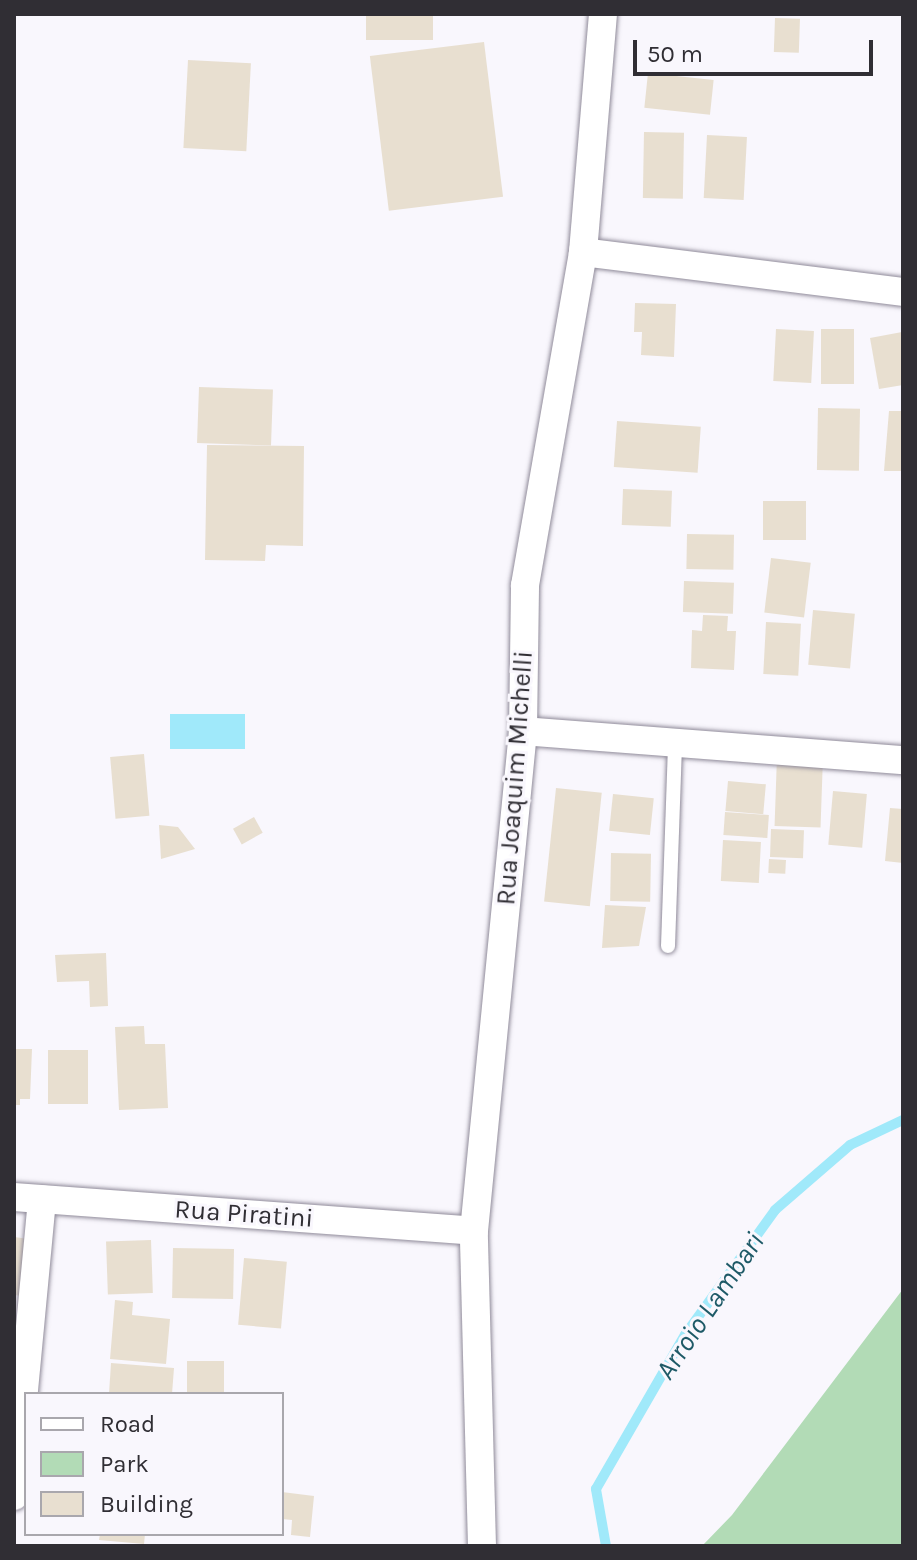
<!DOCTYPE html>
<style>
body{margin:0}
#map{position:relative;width:917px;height:1560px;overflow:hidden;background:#f9f7fd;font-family:Karla,sans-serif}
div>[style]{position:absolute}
.green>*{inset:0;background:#b2dbb6}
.water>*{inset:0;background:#a0e9fa;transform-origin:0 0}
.stream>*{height:10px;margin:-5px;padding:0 5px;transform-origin:5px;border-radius:5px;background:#a0e9fa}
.building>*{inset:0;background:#e8dfd0;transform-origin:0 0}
.roads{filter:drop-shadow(0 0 2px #908b9a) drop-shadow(0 0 2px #908b9a)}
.service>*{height:14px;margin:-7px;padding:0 7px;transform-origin:7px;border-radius:7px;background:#fff}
.minor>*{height:28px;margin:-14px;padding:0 14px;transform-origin:14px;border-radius:14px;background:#fff}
span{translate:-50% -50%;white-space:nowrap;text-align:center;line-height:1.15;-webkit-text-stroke:6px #f9f7fd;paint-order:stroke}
.street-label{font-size:26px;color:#302e34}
.water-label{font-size:28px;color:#1e5a67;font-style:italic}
.frame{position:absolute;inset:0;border:16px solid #302e34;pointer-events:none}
.legend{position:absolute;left:24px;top:1392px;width:260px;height:144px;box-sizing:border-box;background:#f9f7fd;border:2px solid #a9a7ad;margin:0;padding:10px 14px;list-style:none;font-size:24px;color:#302e34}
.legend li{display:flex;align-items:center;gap:16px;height:40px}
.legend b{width:40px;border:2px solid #a9a7ad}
.scale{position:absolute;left:633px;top:40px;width:240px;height:36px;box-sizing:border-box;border:4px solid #302e34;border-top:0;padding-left:10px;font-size:24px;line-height:28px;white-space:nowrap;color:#302e34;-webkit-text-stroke:6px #f9f7fd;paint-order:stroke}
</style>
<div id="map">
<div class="green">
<i style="clip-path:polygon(903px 1289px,903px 1546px,702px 1546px,732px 1515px)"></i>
</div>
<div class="water">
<i style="left:245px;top:714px;width:35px;height:75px;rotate:90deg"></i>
</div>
<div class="stream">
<i style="left:606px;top:1546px;width:58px;rotate:-100deg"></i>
<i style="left:596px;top:1489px;width:178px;rotate:-60deg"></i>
<i style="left:685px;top:1335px;width:154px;rotate:-54.2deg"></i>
<i style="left:775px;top:1210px;width:99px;rotate:-40.9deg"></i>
<i style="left:850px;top:1145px;width:59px;rotate:-25.3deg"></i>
</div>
<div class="building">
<i style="left:366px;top:14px;width:67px;height:26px"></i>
<i style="left:775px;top:18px;width:25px;height:34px;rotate:2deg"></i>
<i style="left:484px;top:42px;width:156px;height:115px;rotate:83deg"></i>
<i style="left:188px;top:60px;width:63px;height:88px;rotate:3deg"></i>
<i style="left:648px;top:73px;width:66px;height:35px;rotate:6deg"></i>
<i style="left:644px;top:132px;width:40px;height:66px;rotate:1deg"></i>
<i style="left:707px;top:135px;width:40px;height:63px;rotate:3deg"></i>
<i style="clip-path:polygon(635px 303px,676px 304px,674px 357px,641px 355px,642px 332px,634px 332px)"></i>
<i style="left:776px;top:329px;width:38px;height:52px;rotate:3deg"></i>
<i style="left:821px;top:329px;width:33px;height:55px"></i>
<i style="clip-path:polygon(902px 332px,903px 385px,879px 389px,870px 338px)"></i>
<i style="left:199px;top:387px;width:74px;height:56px;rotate:2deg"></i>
<i style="left:818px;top:408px;width:42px;height:62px;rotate:1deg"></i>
<i style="clip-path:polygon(889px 411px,903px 411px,903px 471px,884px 471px)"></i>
<i style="left:617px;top:421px;width:84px;height:46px;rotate:4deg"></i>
<i style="clip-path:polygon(207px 445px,304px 446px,303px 546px,266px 545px,265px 561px,205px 560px)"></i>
<i style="left:623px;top:489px;width:49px;height:36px;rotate:2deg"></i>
<i style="left:806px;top:501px;width:39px;height:43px;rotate:90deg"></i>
<i style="left:687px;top:534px;width:47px;height:35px;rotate:1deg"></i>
<i style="left:771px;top:558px;width:40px;height:55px;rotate:7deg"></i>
<i style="left:684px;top:581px;width:50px;height:31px;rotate:2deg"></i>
<i style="left:813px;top:610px;width:42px;height:55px;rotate:5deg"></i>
<i style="clip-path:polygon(703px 615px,728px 616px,727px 631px,736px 631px,734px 670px,691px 668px,692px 630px,702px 631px)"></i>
<i style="left:766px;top:622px;width:35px;height:52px;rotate:3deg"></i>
<i style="left:144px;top:754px;width:62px;height:34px;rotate:85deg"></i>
<i style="left:777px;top:756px;width:46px;height:70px;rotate:2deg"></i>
<i style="left:728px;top:781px;width:38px;height:30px;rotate:5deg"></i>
<i style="left:556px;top:788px;width:46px;height:114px;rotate:6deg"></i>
<i style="left:833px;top:791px;width:34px;height:54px;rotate:5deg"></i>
<i style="left:613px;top:794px;width:41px;height:37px;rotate:6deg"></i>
<i style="clip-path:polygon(890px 808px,903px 809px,903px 863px,885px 861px)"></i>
<i style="left:725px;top:812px;width:44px;height:23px;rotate:4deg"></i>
<i style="left:254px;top:817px;width:18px;height:24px;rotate:61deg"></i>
<i style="clip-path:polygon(159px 825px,178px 827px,195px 849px,161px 859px)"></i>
<i style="left:771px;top:829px;width:33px;height:28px;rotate:2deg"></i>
<i style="left:723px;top:840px;width:38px;height:41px;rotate:3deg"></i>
<i style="left:611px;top:853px;width:40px;height:48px;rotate:1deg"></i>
<i style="left:769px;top:859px;width:17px;height:14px;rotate:3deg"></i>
<i style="clip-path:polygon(605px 905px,646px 907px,639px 946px,602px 948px)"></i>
<i style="clip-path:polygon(106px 953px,108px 1006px,90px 1007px,89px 981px,57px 982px,55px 955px)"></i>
<i style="clip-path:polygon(144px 1026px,145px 1044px,165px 1044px,168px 1108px,119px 1110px,115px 1027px)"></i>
<i style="clip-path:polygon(14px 1049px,32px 1049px,30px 1099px,20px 1099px,20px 1105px,14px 1105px)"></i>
<i style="left:48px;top:1050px;width:40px;height:54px"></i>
<i style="clip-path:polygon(14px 1237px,29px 1239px,23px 1296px,14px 1295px)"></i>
<i style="left:151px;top:1240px;width:53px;height:45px;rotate:88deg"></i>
<i style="left:173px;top:1248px;width:61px;height:50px;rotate:1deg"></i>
<i style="left:244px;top:1258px;width:43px;height:67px;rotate:5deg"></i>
<i style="clip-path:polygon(115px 1300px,133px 1302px,132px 1315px,170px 1319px,166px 1364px,110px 1359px)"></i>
<i style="left:224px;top:1361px;width:33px;height:37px;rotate:90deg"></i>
<i style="clip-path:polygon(111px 1363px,174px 1368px,172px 1394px,109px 1394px)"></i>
<i style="clip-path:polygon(282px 1492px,314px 1496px,310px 1537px,291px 1535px,292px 1520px,282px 1519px)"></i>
<i style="clip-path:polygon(100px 1534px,145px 1534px,144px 1544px,99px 1540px)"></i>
</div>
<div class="roads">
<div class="service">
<i style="left:668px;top:946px;width:204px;rotate:-88deg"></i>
</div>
<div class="minor">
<i style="left:583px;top:252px;width:322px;rotate:7.1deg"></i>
<i style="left:523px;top:731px;width:381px;rotate:4.4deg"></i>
<i style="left:14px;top:1197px;width:461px;rotate:4.2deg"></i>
<i style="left:14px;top:1496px;width:298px;rotate:-84.6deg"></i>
<i style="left:482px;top:1546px;width:315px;rotate:-91.5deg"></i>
<i style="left:474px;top:1231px;width:502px;rotate:-84.4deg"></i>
<i style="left:523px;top:731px;width:146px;rotate:-89.2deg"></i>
<i style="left:525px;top:585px;width:338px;rotate:-80.1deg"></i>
<i style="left:583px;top:252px;width:239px;rotate:-85.2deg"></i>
</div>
</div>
<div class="street-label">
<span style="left:515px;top:778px;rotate:-86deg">Rua Joaquim Michelli</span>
<span style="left:244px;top:1214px;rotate:4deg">Rua Piratini</span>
</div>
<div class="water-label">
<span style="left:710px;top:1306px;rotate:-56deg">Arroio Lambari</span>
</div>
<div class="frame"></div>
<ul class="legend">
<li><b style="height:10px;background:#fff"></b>Road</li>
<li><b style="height:22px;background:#b2dbb6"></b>Park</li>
<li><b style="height:22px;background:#e8dfd0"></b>Building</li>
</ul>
<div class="scale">50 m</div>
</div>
